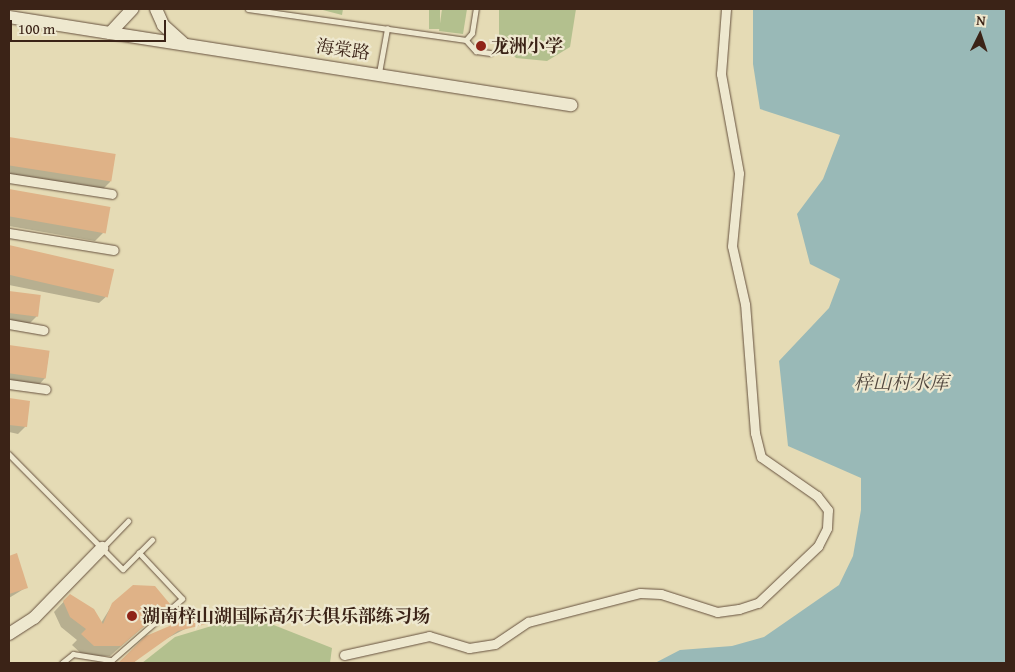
<!DOCTYPE html>
<meta charset="utf-8">
<style>
body{margin:0}
#map{position:relative;width:1015px;height:672px;overflow:hidden;background:#e5dbb5;font-family:"Gentium Book Plus","Noto Serif SC",serif}
div>[style]{position:absolute}
.green>*{inset:0;background:#b3c08e;transform-origin:0 0}
.water>*{inset:0;background:#99b9b7}
.shadow>*{inset:0;background:#0003}
.building>*{inset:0;background:#dfb287;transform-origin:0 0}
.roads{filter:drop-shadow(0 0 1px #66513e) drop-shadow(0 0 1px #66513e)}
.lane>*{height:4.5px;margin:-2.25px;padding:0 2.25px;transform-origin:2.25px;border-radius:2.25px;background:#eee8cf}
.street>*{height:9px;margin:-4.5px;padding:0 4.5px;transform-origin:4.5px;border-radius:4.5px;background:#eee8cf}
.secondary>*{height:12px;margin:-6px;padding:0 6px;transform-origin:6px;border-radius:6px;background:#eee8cf}
.dots>*{width:14px;height:14px;translate:-50% -50%;box-sizing:border-box;border:2px solid #eee8cf;border-radius:50%}
span{translate:-50% -50%;white-space:nowrap;text-align:center;line-height:1.15;-webkit-text-stroke:4.5px #eee8cf;paint-order:stroke}
.poi-label{font-size:18px;color:#3b2317;font-weight:700}
.left{translate:0 -50%;text-align:left}
.street-label{font-size:18px;color:#3b2317}
.water-label{font-size:19px;color:#52483f;font-style:italic}
.frame{position:absolute;inset:0;border:10px solid #3b2317;pointer-events:none}
.north{position:absolute;left:955px;top:10px;width:50px;height:50px;-webkit-text-stroke:4px #eee8cf;paint-order:stroke;rotate:4deg;font-size:14px;font-weight:700;line-height:20px;text-align:center;color:#3b2317}
.north::after{content:'';display:block;margin:auto;width:18px;height:22px;background:#3b2317;clip-path:polygon(50% 0,100% 100%,50% 72%,0 100%)}
.scale{position:absolute;left:10px;top:20px;width:156px;height:22px;box-sizing:border-box;border:2px solid #3b2317;border-top:0;padding-left:6px;font-size:15px;line-height:18px;white-space:nowrap;color:#3b2317;-webkit-text-stroke:4px #eee8cf;paint-order:stroke}
</style>
<div id="map">
<div class="green">
<i style="clip-path:polygon(319px 9px,343px 9px,342px 15px)"></i>
<i style="left:429px;top:9px;width:11px;height:20px"></i>
<i style="clip-path:polygon(442px 9px,467px 9px,463px 34px,439px 31px)"></i>
<i style="clip-path:polygon(499px 9px,576px 9px,570px 47px,547px 61px,516px 58px,499px 39px)"></i>
<i style="clip-path:polygon(248px 615px,332px 648px,330px 663px,142px 663px,175px 637px)"></i>
</div>
<div class="water">
<i style="clip-path:polygon(753px 9px,1006px 9px,1006px 663px,655px 663px,680px 650px,732px 646px,764px 637px,839px 585px,853px 556px,861px 510px,861px 478px,788px 446px,779px 361px,829px 308px,840px 279px,810px 264px,797px 214px,823px 179px,840px 135px,760px 109px,753px 64px)"></i>
</div>
<div class="shadow">
<i style="clip-path:polygon(9px 139px,115px 155px,110px 182px,101px 191px,9px 176px)"></i>
<i style="clip-path:polygon(9px 190px,108px 208px,104px 232px,95px 241px,9px 226px)"></i>
<i style="clip-path:polygon(9px 247px,113px 270px,108px 295px,99px 303px,9px 285px)"></i>
<i style="clip-path:polygon(9px 292px,39px 296px,37px 316px,27px 326px,9px 324px)"></i>
<i style="clip-path:polygon(9px 346px,49px 352px,45px 378px,36px 388px,9px 384px)"></i>
<i style="clip-path:polygon(9px 399px,29px 402px,26px 426px,18px 434px,9px 432px)"></i>
<i style="clip-path:polygon(16px 555px,27px 587px,9px 598px,9px 557px)"></i>
<i style="clip-path:polygon(133px 587px,159px 613px,110px 656px,84px 656px,72px 645px,77px 640px,61px 627px,54px 612px,70px 595px,101px 623px,114px 602px)"></i>
<i style="clip-path:polygon(230px 618px,187px 628px,154px 645px,133px 663px,119px 663px,147px 637px)"></i>
</div>
<div class="building">
<i style="left:9px;top:137px;width:108px;height:28px;rotate:9deg"></i>
<i style="left:9px;top:189px;width:103px;height:27px;rotate:10deg"></i>
<i style="left:9px;top:245px;width:108px;height:29px;rotate:13deg"></i>
<i style="left:9px;top:291px;width:32px;height:22px;rotate:7deg"></i>
<i style="left:9px;top:345px;width:41px;height:28px;rotate:8deg"></i>
<i style="clip-path:polygon(9px 398px,30px 401px,27px 427px,9px 425px)"></i>
<i style="clip-path:polygon(17px 553px,28px 588px,9px 594px,9px 556px)"></i>
<i style="clip-path:polygon(133px 585px,155px 586px,170px 604px,121px 646px,94px 646px,81px 634px,86px 629px,70px 617px,63px 601px,70px 594px,94px 609px,103px 624px,112px 603px)"></i>
<i style="clip-path:polygon(232px 609px,231px 618px,178px 631px,133px 663px,118px 663px,146px 636px,200px 613px)"></i>
</div>
<div class="roads">
<div class="lane">
<i style="left:248px;top:9px;width:220px;rotate:8.1deg"></i>
<i style="left:466px;top:40px;width:9px;rotate:-49deg"></i>
<i style="left:472px;top:33px;width:24px;rotate:-81deg"></i>
<i style="left:466px;top:40px;width:15px;rotate:48deg"></i>
<i style="left:476px;top:51px;width:14px;rotate:8deg"></i>
<i style="left:379px;top:73px;width:45px;rotate:-79.7deg"></i>
<i style="left:9px;top:454px;width:162px;rotate:45.3deg"></i>
<i style="left:123px;top:569px;width:41px;rotate:-45deg"></i>
<i style="left:103px;top:547px;width:36px;rotate:-46deg"></i>
<i style="left:62px;top:663px;width:14px;rotate:-39deg"></i>
<i style="left:73px;top:654px;width:39px;rotate:9deg"></i>
<i style="left:112px;top:660px;width:93px;rotate:-41.1deg"></i>
<i style="left:182px;top:599px;width:63px;rotate:-133.1deg"></i>
</div>
<div class="street">
<i style="left:9px;top:178px;width:104px;rotate:8.8deg"></i>
<i style="left:9px;top:233px;width:106px;rotate:9.2deg"></i>
<i style="left:9px;top:324px;width:35px;rotate:10deg"></i>
<i style="left:9px;top:384px;width:37px;rotate:8deg"></i>
<i style="left:344px;top:655px;width:87px;rotate:-12.6deg"></i>
<i style="left:429px;top:636px;width:42px;rotate:16.7deg"></i>
<i style="left:469px;top:648px;width:26px;rotate:-9deg"></i>
<i style="left:495px;top:644px;width:40px;rotate:-34deg"></i>
<i style="left:528px;top:622px;width:116px;rotate:-14.5deg"></i>
<i style="left:640px;top:593px;width:21px;rotate:3deg"></i>
<i style="left:661px;top:594px;width:59px;rotate:17.8deg"></i>
<i style="left:717px;top:612px;width:22px;rotate:-8deg"></i>
<i style="left:739px;top:609px;width:20px;rotate:-18deg"></i>
<i style="left:758px;top:603px;width:83px;rotate:-43.5deg"></i>
<i style="left:818px;top:546px;width:20px;rotate:-63deg"></i>
<i style="left:827px;top:528px;width:18px;rotate:-87deg"></i>
<i style="left:828px;top:510px;width:18px;rotate:-128deg"></i>
<i style="left:817px;top:496px;width:68px;rotate:-145.1deg"></i>
<i style="left:761px;top:457px;width:25px;rotate:-104deg"></i>
<i style="left:755px;top:433px;width:129px;rotate:-94.4deg"></i>
<i style="left:745px;top:304px;width:59px;rotate:-102.6deg"></i>
<i style="left:732px;top:246px;width:73px;rotate:-84.5deg"></i>
<i style="left:739px;top:173px;width:101px;rotate:-100.3deg"></i>
<i style="left:721px;top:74px;width:65px;rotate:-85.6deg"></i>
</div>
<div class="secondary">
<i style="left:156px;top:9px;width:17px;rotate:66deg"></i>
<i style="left:163px;top:25px;width:28px;rotate:42deg"></i>
<i style="left:9px;top:17px;width:102px;rotate:9deg"></i>
<i style="left:110px;top:33px;width:33px;rotate:-47deg"></i>
<i style="left:110px;top:33px;width:467px;rotate:8.9deg"></i>
<i style="left:9px;top:634px;width:30px;rotate:-33deg"></i>
<i style="left:34px;top:618px;width:98px;rotate:-45.8deg"></i>
</div>
</div>
<div class="dots">
<i style="left:481px;top:46px;background:#8f2418"></i>
<i style="left:132px;top:616px;background:#8f2418"></i>
</div>
<div class="poi-label">
<span class="left" style="left:491px;top:46px">龙洲小学</span>
<span class="left" style="left:142px;top:616px">湖南梓山湖国际高尔夫俱乐部练习场</span>
</div>
<div class="street-label">
<span style="left:343px;top:50px;rotate:8deg">海棠路</span>
</div>
<div class="water-label">
<span style="left:901px;top:383px">梓山村水库</span>
</div>
<div class="frame"></div>
<div class="north">N</div>
<div class="scale">100 m</div>
</div>
